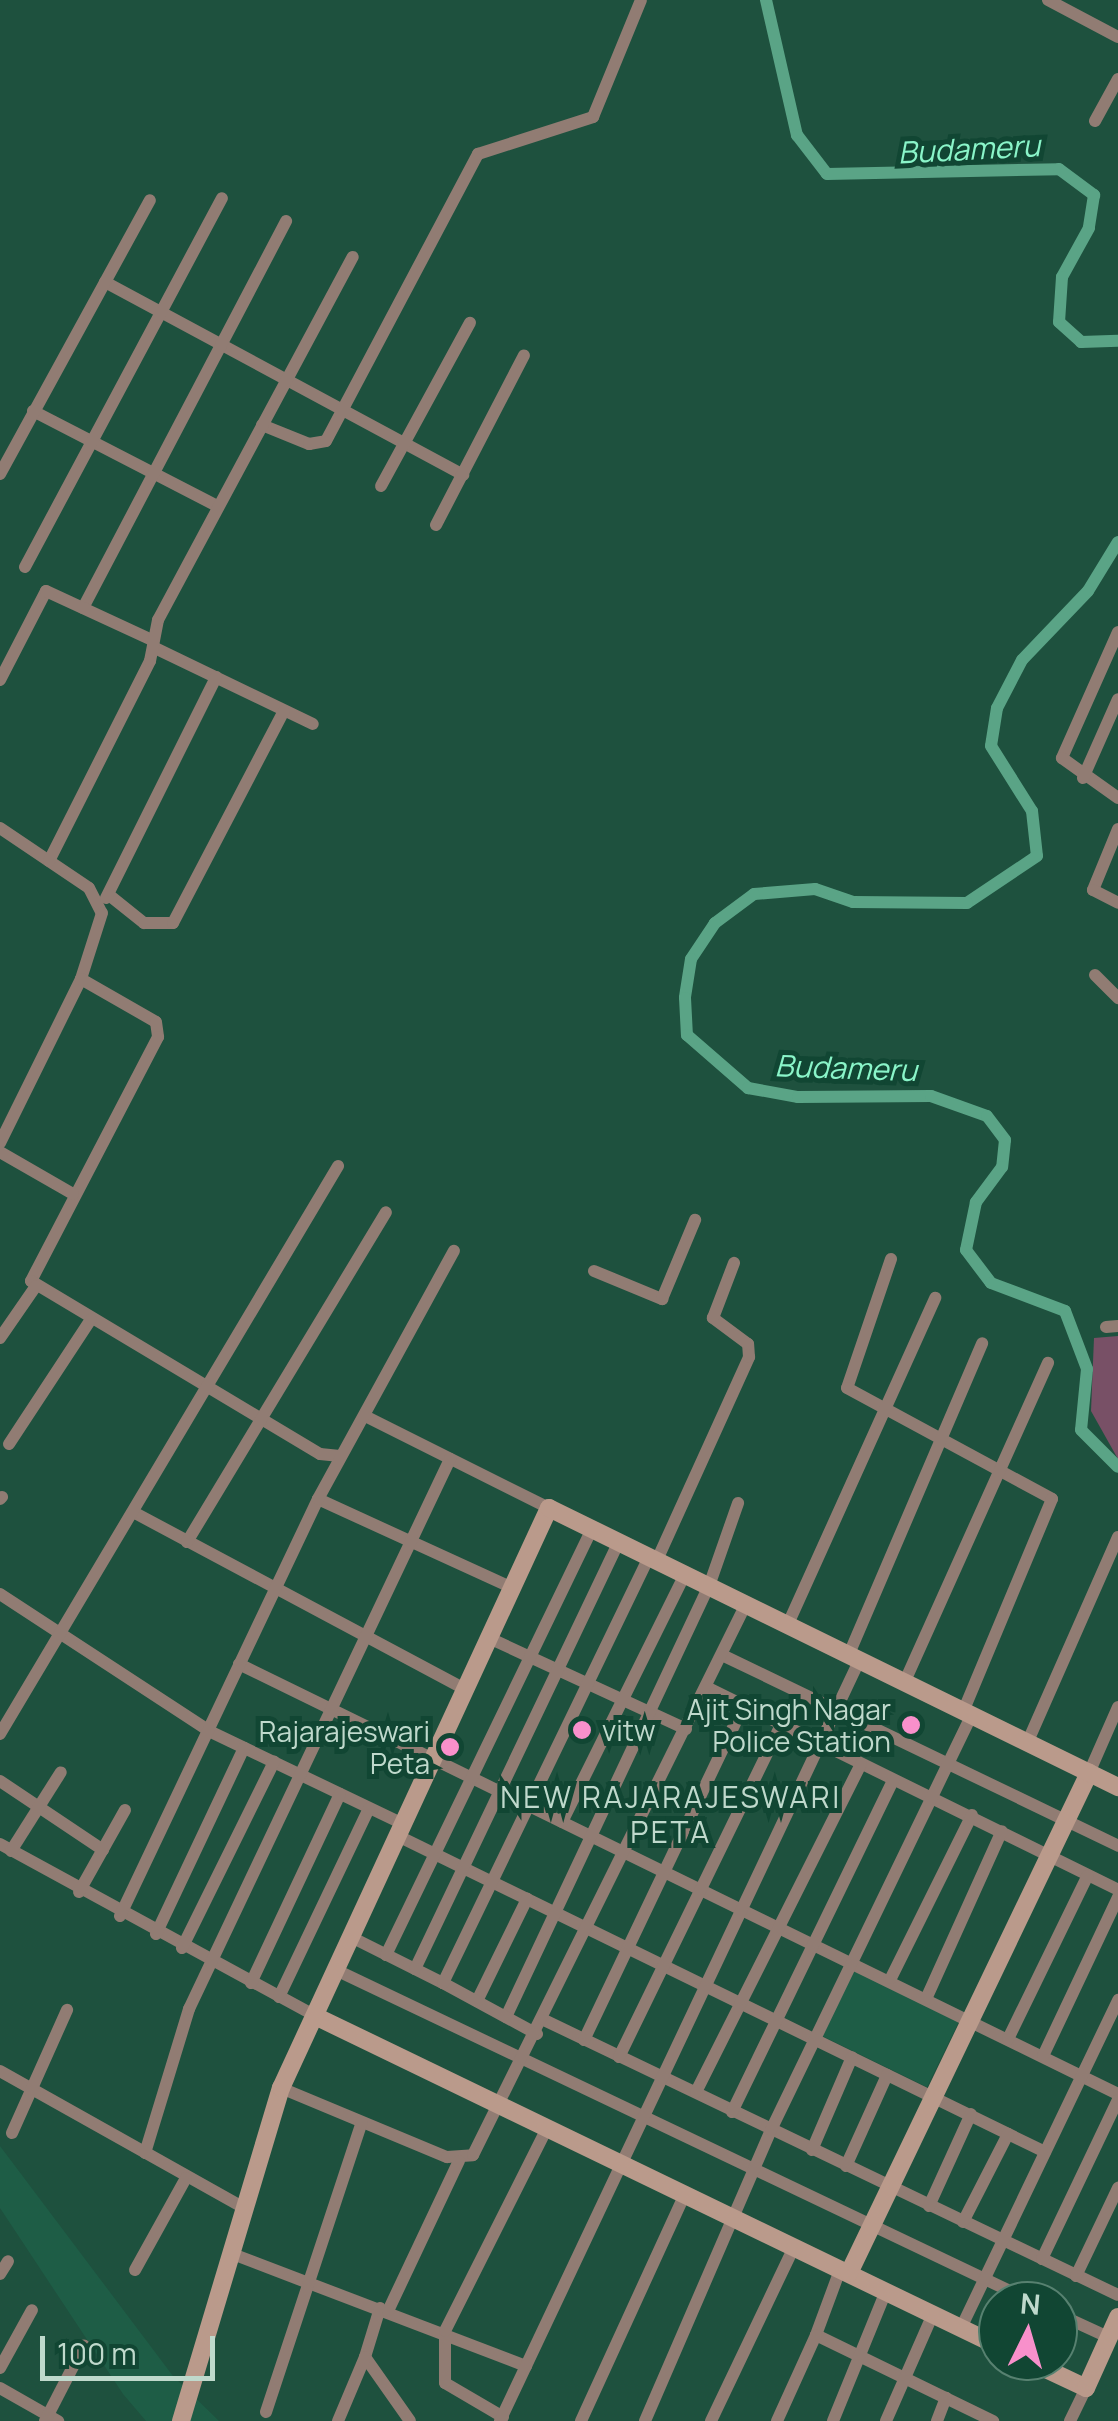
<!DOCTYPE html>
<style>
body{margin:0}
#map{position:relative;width:1118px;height:2421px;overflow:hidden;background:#1e513e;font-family:Manrope,sans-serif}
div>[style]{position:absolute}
.built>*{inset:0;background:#1e5d46;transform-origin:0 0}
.green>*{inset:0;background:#785066}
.canal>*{height:12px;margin:-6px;padding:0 6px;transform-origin:6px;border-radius:6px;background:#5aa486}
.street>*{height:12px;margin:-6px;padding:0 6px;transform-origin:6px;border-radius:6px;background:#917c73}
.secondary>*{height:18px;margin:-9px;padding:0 9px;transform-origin:9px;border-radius:9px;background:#ba9a8b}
.dots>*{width:28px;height:28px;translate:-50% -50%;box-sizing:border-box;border:5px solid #114633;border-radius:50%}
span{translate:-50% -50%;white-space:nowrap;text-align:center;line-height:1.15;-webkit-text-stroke:10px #114633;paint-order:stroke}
.poi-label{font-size:28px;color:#bfd9cc}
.right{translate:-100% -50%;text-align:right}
.left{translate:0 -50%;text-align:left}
.water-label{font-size:30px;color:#8af5c9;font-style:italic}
.neighbourhood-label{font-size:30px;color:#bfd9cc;letter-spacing:2.5px}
.north{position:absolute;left:978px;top:2281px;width:100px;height:100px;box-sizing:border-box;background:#114633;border:2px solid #578170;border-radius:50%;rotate:5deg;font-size:28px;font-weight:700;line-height:40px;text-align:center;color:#bfd9cc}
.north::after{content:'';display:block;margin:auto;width:35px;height:45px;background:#f890cb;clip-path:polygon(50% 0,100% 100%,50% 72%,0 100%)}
.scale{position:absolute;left:40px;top:2336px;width:175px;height:45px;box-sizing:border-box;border:5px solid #bfd9cc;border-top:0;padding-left:12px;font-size:30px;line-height:35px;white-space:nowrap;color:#bfd9cc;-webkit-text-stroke:8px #114633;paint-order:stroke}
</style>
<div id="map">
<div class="built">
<i style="left:852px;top:1967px;width:120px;height:75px;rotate:26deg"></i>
<i style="clip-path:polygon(0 2146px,173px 2376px,219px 2421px,146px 2421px,123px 2394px,0 2208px)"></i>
</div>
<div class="green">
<i style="clip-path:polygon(1118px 1336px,1118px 1459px,1091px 1411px,1094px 1338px)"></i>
</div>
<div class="canal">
<i style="left:766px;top:0;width:139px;rotate:77.1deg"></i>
<i style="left:797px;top:135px;width:49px;rotate:52.4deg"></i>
<i style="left:827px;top:174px;width:232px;rotate:-1.2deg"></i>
<i style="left:1059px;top:169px;width:44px;rotate:36.6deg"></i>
<i style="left:1094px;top:195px;width:33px;rotate:99deg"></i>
<i style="left:1089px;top:228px;width:56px;rotate:118.9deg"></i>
<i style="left:1062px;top:277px;width:45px;rotate:93.8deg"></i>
<i style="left:1059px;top:322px;width:30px;rotate:42deg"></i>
<i style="left:1081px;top:342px;width:37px;rotate:-2deg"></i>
<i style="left:1118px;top:542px;width:57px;rotate:121.5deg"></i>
<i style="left:1088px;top:591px;width:95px;rotate:133.7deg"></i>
<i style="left:1022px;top:660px;width:54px;rotate:117.5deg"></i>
<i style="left:997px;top:708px;width:38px;rotate:99deg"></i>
<i style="left:991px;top:746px;width:77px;rotate:57.8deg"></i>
<i style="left:1032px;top:811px;width:45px;rotate:83.7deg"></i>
<i style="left:1037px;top:856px;width:84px;rotate:146.1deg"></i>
<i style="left:967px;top:903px;width:114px;rotate:-179.5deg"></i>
<i style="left:853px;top:902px;width:40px;rotate:-161.1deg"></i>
<i style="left:815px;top:889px;width:61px;rotate:175.3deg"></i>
<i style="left:754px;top:894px;width:49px;rotate:143.4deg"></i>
<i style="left:715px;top:923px;width:43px;rotate:123.7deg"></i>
<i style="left:691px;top:959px;width:39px;rotate:99deg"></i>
<i style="left:685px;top:998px;width:37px;rotate:87deg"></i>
<i style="left:687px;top:1035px;width:81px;rotate:41deg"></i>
<i style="left:748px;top:1088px;width:51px;rotate:10.2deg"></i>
<i style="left:798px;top:1097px;width:133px;rotate:-0.4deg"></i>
<i style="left:931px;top:1096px;width:59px;rotate:19.7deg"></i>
<i style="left:987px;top:1116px;width:30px;rotate:53deg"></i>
<i style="left:1005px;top:1140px;width:27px;rotate:96deg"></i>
<i style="left:1002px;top:1167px;width:44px;rotate:126.6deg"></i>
<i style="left:976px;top:1202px;width:49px;rotate:101.8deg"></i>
<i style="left:966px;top:1250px;width:41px;rotate:52.9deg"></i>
<i style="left:991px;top:1283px;width:79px;rotate:20.7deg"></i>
<i style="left:1065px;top:1311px;width:62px;rotate:69.2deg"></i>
<i style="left:1087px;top:1369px;width:61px;rotate:95.6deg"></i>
<i style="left:1081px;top:1430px;width:52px;rotate:45deg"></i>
</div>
<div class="street">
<i style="left:1048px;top:0;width:79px;rotate:27.9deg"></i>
<i style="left:1095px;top:121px;width:48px;rotate:-61.3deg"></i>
<i style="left:105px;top:282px;width:407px;rotate:28.3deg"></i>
<i style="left:33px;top:411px;width:207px;rotate:27.3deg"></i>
<i style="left:262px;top:425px;width:51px;rotate:22deg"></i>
<i style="left:309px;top:444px;width:17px;rotate:-10deg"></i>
<i style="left:326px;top:441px;width:325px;rotate:-62.1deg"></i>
<i style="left:478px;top:154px;width:121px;rotate:-17.8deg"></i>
<i style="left:593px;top:117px;width:126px;rotate:-67.7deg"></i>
<i style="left:0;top:474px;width:312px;rotate:-61.3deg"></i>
<i style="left:381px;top:486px;width:186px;rotate:-61.4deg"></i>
<i style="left:436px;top:525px;width:191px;rotate:-62.6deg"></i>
<i style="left:25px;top:567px;width:418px;rotate:-61.9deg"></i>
<i style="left:83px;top:608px;width:437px;rotate:-62.3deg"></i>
<i style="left:1118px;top:632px;width:138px;rotate:114deg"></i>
<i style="left:1062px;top:758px;width:69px;rotate:35.5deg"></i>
<i style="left:155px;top:648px;width:175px;rotate:25.7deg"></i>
<i style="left:0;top:680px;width:100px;rotate:-62.7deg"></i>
<i style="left:46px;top:591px;width:117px;rotate:24.8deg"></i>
<i style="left:1083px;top:778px;width:86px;rotate:-66.1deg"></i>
<i style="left:0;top:828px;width:107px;rotate:34deg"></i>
<i style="left:89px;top:888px;width:28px;rotate:63deg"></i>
<i style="left:102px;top:913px;width:69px;rotate:107.7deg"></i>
<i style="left:81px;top:979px;width:183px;rotate:116.3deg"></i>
<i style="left:1118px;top:829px;width:66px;rotate:112.3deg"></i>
<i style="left:1093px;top:890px;width:28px;rotate:27deg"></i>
<i style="left:49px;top:861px;width:224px;rotate:-63.2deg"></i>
<i style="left:150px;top:661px;width:42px;rotate:-79deg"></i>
<i style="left:158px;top:620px;width:412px;rotate:-61.8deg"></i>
<i style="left:109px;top:895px;width:45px;rotate:38.7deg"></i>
<i style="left:144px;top:923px;width:29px"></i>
<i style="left:173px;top:923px;width:239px;rotate:-62.4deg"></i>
<i style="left:106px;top:898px;width:247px;rotate:-63.5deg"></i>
<i style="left:1095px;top:975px;width:33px;rotate:45deg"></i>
<i style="left:81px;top:979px;width:86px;rotate:29.8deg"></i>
<i style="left:156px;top:1022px;width:15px;rotate:82deg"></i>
<i style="left:158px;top:1037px;width:275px;rotate:117.5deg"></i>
<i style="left:31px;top:1281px;width:337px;rotate:30.9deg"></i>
<i style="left:320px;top:1454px;width:20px;rotate:6deg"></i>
<i style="left:0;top:1152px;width:84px;rotate:29.9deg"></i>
<i style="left:891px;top:1259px;width:136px;rotate:108.8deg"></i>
<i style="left:847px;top:1388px;width:233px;rotate:28.4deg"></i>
<i style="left:1052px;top:1499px;width:228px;rotate:112.7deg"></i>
<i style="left:594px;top:1271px;width:74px;rotate:22.4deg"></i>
<i style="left:662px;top:1299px;width:86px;rotate:-67.3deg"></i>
<i style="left:1106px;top:1327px;width:12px;rotate:-5deg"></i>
<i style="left:0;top:1338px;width:63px;rotate:-55.3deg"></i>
<i style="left:365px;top:1416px;width:206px;rotate:26.6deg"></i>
<i style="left:9px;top:1444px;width:149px;rotate:-56.7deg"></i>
<i style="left:0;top:1499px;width:3px;rotate:-45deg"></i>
<i style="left:318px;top:1499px;width:213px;rotate:24.6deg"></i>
<i style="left:135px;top:1513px;width:374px;rotate:28.1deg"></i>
<i style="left:187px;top:1542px;width:385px;rotate:-58.9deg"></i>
<i style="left:657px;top:1560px;width:223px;rotate:-65.6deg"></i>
<i style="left:749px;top:1357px;width:13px;rotate:-94deg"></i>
<i style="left:748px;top:1344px;width:44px;rotate:-143.4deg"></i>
<i style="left:713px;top:1318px;width:59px;rotate:-69.1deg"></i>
<i style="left:0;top:1594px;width:250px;rotate:33.2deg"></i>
<i style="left:209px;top:1731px;width:215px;rotate:25.6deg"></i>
<i style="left:788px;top:1624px;width:358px;rotate:-65.7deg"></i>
<i style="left:489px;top:1638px;width:217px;rotate:24.8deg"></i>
<i style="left:849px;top:1654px;width:338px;rotate:-66.8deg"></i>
<i style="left:722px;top:1655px;width:440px;rotate:25.7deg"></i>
<i style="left:239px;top:1664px;width:979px;rotate:26.07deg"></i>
<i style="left:905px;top:1681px;width:349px;rotate:-65.8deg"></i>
<i style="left:706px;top:1687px;width:459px;rotate:26.2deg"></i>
<i style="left:0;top:1734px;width:661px;rotate:-59.24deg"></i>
<i style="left:1028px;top:1741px;width:223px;rotate:-66.2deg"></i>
<i style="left:1089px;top:1773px;width:72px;rotate:-66.3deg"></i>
<i style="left:0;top:1781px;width:124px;rotate:33.8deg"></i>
<i style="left:562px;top:1822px;width:277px;rotate:-63.6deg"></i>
<i style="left:398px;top:1836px;width:720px;rotate:26.03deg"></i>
<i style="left:0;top:1844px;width:359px;rotate:28.6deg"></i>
<i style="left:11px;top:1851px;width:93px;rotate:-57.7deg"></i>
<i style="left:79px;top:1892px;width:94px;rotate:-60.7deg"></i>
<i style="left:120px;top:1916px;width:462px;rotate:-64.6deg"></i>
<i style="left:318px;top:1499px;width:283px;rotate:-61.3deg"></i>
<i style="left:156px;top:1934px;width:206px;rotate:-64.7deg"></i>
<i style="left:351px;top:1937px;width:103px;rotate:26.6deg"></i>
<i style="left:182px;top:1948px;width:208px;rotate:-63.7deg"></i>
<i style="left:386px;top:1955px;width:473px;rotate:-64.2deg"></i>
<i style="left:415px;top:1969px;width:473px;rotate:-64.5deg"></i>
<i style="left:336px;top:1970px;width:770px;rotate:25.47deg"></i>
<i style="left:891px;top:1978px;width:182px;rotate:-63.6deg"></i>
<i style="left:251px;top:1983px;width:209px;rotate:-64.8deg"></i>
<i style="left:279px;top:1997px;width:209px;rotate:-64.5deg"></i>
<i style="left:926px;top:1999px;width:184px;rotate:-65.7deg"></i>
<i style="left:477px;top:2001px;width:114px;rotate:-63.9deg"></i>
<i style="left:506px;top:2017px;width:476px;rotate:-64.8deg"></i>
<i style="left:709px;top:1586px;width:88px;rotate:-70.7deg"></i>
<i style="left:544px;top:2020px;width:636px;rotate:25.6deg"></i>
<i style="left:537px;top:2034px;width:107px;rotate:-151.5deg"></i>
<i style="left:443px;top:1983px;width:474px;rotate:-64.2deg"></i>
<i style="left:1008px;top:2039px;width:182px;rotate:-64deg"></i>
<i style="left:584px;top:2040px;width:370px;rotate:-64.5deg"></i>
<i style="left:1043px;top:2056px;width:176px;rotate:-64.7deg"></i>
<i style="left:619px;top:2057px;width:369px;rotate:-64deg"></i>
<i style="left:0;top:2071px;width:280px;rotate:29.3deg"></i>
<i style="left:281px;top:2088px;width:180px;rotate:22.6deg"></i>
<i style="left:447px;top:2157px;width:26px;rotate:-4deg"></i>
<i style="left:473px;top:2155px;width:615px;rotate:-63.64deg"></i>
<i style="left:696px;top:2092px;width:367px;rotate:-63.3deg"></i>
<i style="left:732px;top:2112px;width:369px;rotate:-64.1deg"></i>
<i style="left:12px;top:2133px;width:135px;rotate:-65.9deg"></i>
<i style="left:812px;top:2150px;width:101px;rotate:-66.7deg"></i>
<i style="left:145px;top:2153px;width:151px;rotate:-73deg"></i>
<i style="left:189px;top:2009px;width:609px;rotate:-64.61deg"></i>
<i style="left:846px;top:2166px;width:100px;rotate:-65.7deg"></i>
<i style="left:929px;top:2206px;width:101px;rotate:-65.5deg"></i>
<i style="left:963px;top:2222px;width:99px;rotate:-62.9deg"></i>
<i style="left:230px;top:2253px;width:317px;rotate:20.9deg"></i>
<i style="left:1042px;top:2259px;width:176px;rotate:-64.5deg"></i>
<i style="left:135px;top:2270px;width:105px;rotate:-61deg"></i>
<i style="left:840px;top:2270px;width:69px;rotate:110.3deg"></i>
<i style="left:816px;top:2335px;width:197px;rotate:25.9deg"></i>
<i style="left:0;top:2274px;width:15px;rotate:-58deg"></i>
<i style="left:1076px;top:2276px;width:98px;rotate:-64.5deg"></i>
<i style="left:380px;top:2308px;width:51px;rotate:107deg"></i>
<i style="left:365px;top:2357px;width:78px;rotate:54.9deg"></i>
<i style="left:388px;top:2311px;width:166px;rotate:-64.7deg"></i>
<i style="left:1058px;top:2314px;width:55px;rotate:24.7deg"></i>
<i style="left:961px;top:2328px;width:364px;rotate:-64.4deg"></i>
<i style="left:0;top:2368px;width:66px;rotate:-61.1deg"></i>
<i style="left:0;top:2388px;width:67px;rotate:29.6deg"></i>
<i style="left:266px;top:2412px;width:305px;rotate:-71.7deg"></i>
<i style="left:503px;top:2417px;width:67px;rotate:-149.6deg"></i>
<i style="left:445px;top:2383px;width:52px;rotate:-90deg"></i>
<i style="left:445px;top:2331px;width:225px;rotate:-63.3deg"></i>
<i style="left:45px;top:2421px;width:85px;rotate:-62.8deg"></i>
<i style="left:338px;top:2421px;width:69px;rotate:-67.1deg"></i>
<i style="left:500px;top:2421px;width:843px;rotate:-64.71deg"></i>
<i style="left:581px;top:2421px;width:250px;rotate:-65.4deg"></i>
<i style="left:645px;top:2421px;width:317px;rotate:-66.6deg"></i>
<i style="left:771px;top:2130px;width:462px;rotate:-64.2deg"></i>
<i style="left:711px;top:2421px;width:193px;rotate:-64.5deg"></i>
<i style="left:777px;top:2421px;width:94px;rotate:-65.6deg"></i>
<i style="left:833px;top:2421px;width:140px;rotate:-67.8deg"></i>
<i style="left:886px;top:2421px;width:117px;rotate:-66.3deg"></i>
<i style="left:937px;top:2421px;width:25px;rotate:-69deg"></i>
<i style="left:1070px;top:2421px;width:37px;rotate:-64deg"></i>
</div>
<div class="secondary">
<i style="left:315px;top:2016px;width:759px;rotate:25.79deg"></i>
<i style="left:849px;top:2273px;width:555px;rotate:-64.36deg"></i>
<i style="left:1029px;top:2361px;width:63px;rotate:25.3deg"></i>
<i style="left:1086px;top:2388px;width:78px;rotate:-65.7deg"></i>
<i style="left:181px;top:2421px;width:348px;rotate:-73.3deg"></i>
<i style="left:281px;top:2088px;width:639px;rotate:-65.2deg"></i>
<i style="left:549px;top:1508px;width:634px;rotate:26.12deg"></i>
</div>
<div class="dots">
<i style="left:911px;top:1725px;background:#f890cb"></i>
<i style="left:582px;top:1730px;background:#f890cb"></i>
<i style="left:450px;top:1747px;background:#f890cb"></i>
</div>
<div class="poi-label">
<span class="right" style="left:891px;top:1725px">Ajit Singh Nagar<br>Police Station</span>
<span class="left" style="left:602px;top:1730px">vitw</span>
<span class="right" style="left:430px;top:1747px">Rajarajeswari<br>Peta</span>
</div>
<div class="water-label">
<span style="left:969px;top:149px;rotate:-3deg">Budameru</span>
<span style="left:846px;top:1068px;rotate:2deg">Budameru</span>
</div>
<div class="neighbourhood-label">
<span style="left:671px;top:1814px">NEW RAJARAJESWARI<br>PETA</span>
</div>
<div class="north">N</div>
<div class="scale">100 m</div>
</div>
